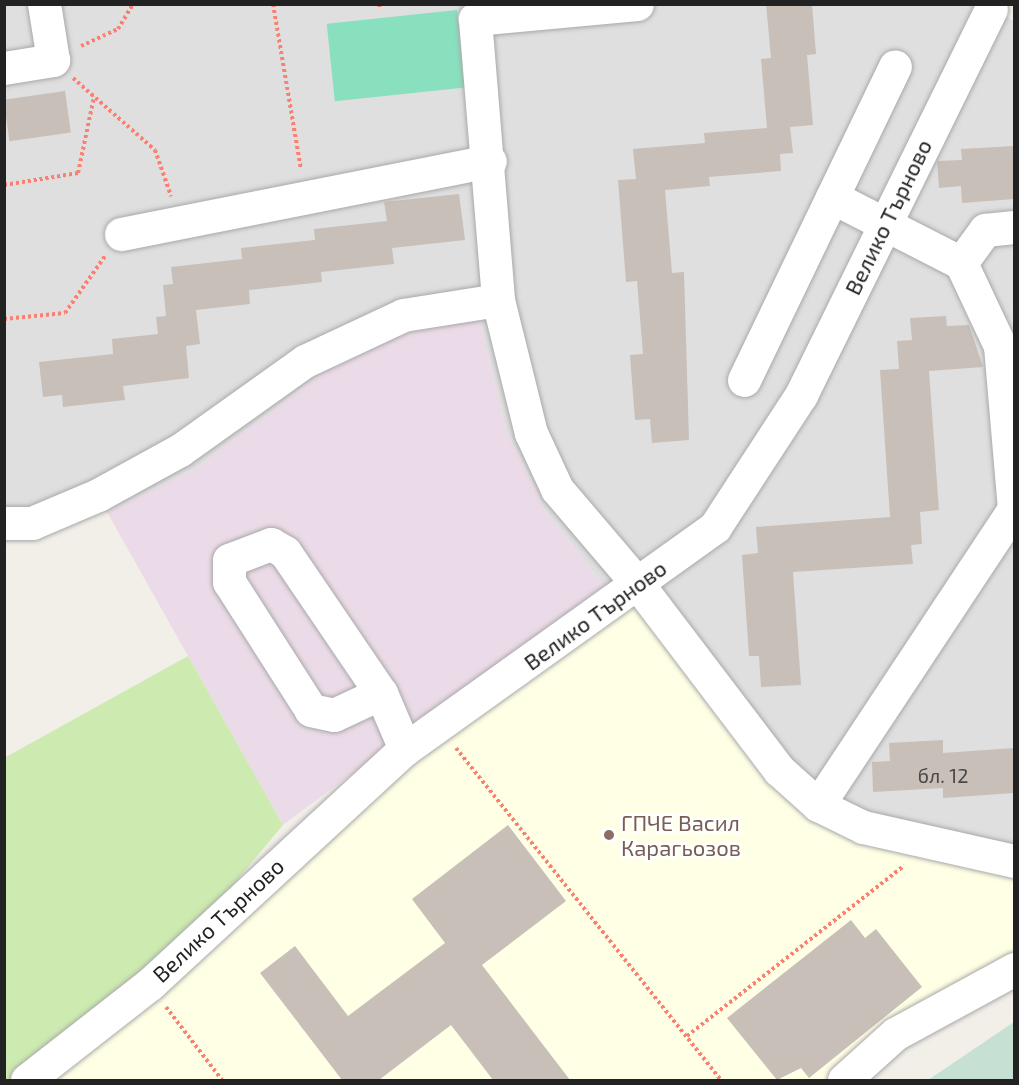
<!DOCTYPE html>
<meta charset="utf-8">
<style>
body{margin:0}
#map{position:relative;width:1019px;height:1085px;overflow:hidden;background:#f2efe9;font-family:"Exo 2",sans-serif}
div>[style]{position:absolute}
.residential>*{inset:0;background:#e0dfdf}
.industrial>*{inset:0;background:#ebdbe8}
.education>*{inset:0;background:#ffffe5}
.grass>*{inset:0;background:#cdebb0}
.wetland>*{inset:0;background:#c6e0d4}
.pitch>*{inset:0;background:#88e0be;transform-origin:0 0}
.building>*{inset:0;background:#c7bfb8;transform-origin:0 0}
.path>*{height:4px;margin-top:-2px;transform-origin:0;background:repeating-linear-gradient(90deg,#fa8072 0 3px,transparent 0 6px)}
.roads{filter:drop-shadow(0 0 2px #a9a9a9) drop-shadow(0 0 2px #a9a9a9)}
.minor>*{height:33px;margin:-16.5px;padding:0 16.5px;transform-origin:16.5px;border-radius:16.5px;background:#fff}
.dots>*{width:16px;height:16px;translate:-50% -50%;box-sizing:border-box;border:3px solid #fff;border-radius:50%}
span{translate:-50% -50%;white-space:nowrap;text-align:center;line-height:1.15;-webkit-text-stroke:5px #fff;paint-order:stroke}
.number-label{font-size:20px;color:#4b4948}
.number-label span{-webkit-text-stroke-width:0}
.street-label{font-size:22px;color:#222}
.education-label{font-size:22px;color:#785e54}
.left{translate:0 -50%;text-align:left}
.frame{position:absolute;inset:0;border:6px solid #222;pointer-events:none}
</style>
<div id="map">
<div class="residential">
<i style="clip-path:polygon(981px 4px,1014px 21px,1014px 861px,863px 827px,604px 586px,545px 510px,506px 430px,480px 320px,406px 326px,328px 369px,197px 467px,107px 512px,5px 523px,5px 5px)"></i>
</div>
<div class="industrial">
<i style="clip-path:polygon(480px 320px,506px 430px,545px 510px,604px 586px,283px 825px,107px 512px,197px 467px,328px 369px,406px 326px)"></i>
</div>
<div class="education">
<i style="clip-path:polygon(637px 583px,818px 805px,1014px 863px,1014px 962px,839px 1080px,27px 1080px,440px 727px)"></i>
</div>
<div class="grass">
<i style="clip-path:polygon(188px 656px,283px 825px,150px 984px,27px 1080px,5px 1080px,4px 758px)"></i>
</div>
<div class="wetland">
<i style="clip-path:polygon(1014px 1022px,1014px 1080px,928px 1080px)"></i>
</div>
<div class="pitch">
<i style="left:457px;top:10px;width:78px;height:131px;rotate:84deg"></i>
</div>
<div class="building">
<i style="clip-path:polygon(766px 4px,812px 4px,816px 54px,807px 55px,813px 125px,790px 127px,793px 153px,780px 154px,781px 171px,709px 177px,710px 186px,665px 190px,672px 273px,684px 272px,689px 440px,652px 443px,650px 419px,635px 420px,630px 355px,643px 354px,637px 281px,626px 282px,618px 180px,636px 179px,633px 149px,705px 143px,704px 133px,767px 128px,761px 59px,771px 58px)"></i>
<i style="left:65px;top:91px;width:42px;height:62px;rotate:82deg"></i>
<i style="clip-path:polygon(1014px 146px,1014px 199px,962px 203px,961px 186px,939px 188px,937px 161px,962px 160px,961px 149px)"></i>
<i style="clip-path:polygon(459px 194px,465px 240px,392px 248px,394px 264px,321px 272px,322px 282px,249px 290px,250px 304px,196px 310px,200px 344px,186px 346px,189px 378px,123px 386px,125px 400px,63px 407px,62px 395px,43px 397px,39px 362px,113px 354px,112px 339px,158px 334px,156px 317px,166px 316px,163px 285px,173px 284px,171px 267px,242px 259px,241px 248px,315px 240px,314px 229px,387px 221px,384px 202px)"></i>
<i style="clip-path:polygon(946px 316px,947px 326px,969px 325px,983px 367px,929px 371px,939px 510px,920px 512px,922px 544px,911px 545px,913px 564px,793px 572px,801px 685px,761px 687px,759px 656px,749px 656px,742px 555px,758px 553px,756px 527px,890px 517px,880px 370px,899px 369px,897px 341px,912px 340px,910px 318px)"></i>
<i style="clip-path:polygon(943px 740px,943px 753px,1014px 748px,1014px 793px,943px 798px,943px 788px,873px 792px,872px 762px,890px 761px,889px 743px)"></i>
<i style="clip-path:polygon(508px 825px,566px 901px,482px 965px,570px 1080px,493px 1080px,451px 1025px,379px 1080px,342px 1080px,260px 973px,295px 946px,348px 1016px,445px 943px,412px 899px)"></i>
<i style="clip-path:polygon(851px 920px,865px 938px,876px 929px,922px 987px,809px 1078px,801px 1068px,777px 1080px,727px 1018px)"></i>
</div>
<div class="path">
<i style="left:273px;top:4px;width:167px;rotate:80.4deg"></i>
<i style="left:379px;top:4px;width:5px;rotate:79deg"></i>
<i style="left:81px;top:46px;width:41px;rotate:-24.7deg"></i>
<i style="left:118px;top:29px;width:29px;rotate:-59deg"></i>
<i style="left:73px;top:78px;width:109px;rotate:41.3deg"></i>
<i style="left:155px;top:150px;width:49px;rotate:70.8deg"></i>
<i style="left:4px;top:185px;width:75px;rotate:-9.2deg"></i>
<i style="left:78px;top:173px;width:78px;rotate:-78.1deg"></i>
<i style="left:4px;top:319px;width:61px;rotate:-5.6deg"></i>
<i style="left:65px;top:313px;width:70px;rotate:-54.9deg"></i>
<i style="left:456px;top:748px;width:425px;rotate:51.4deg"></i>
<i style="left:166px;top:1007px;width:92px;rotate:52.5deg"></i>
<i style="left:687px;top:1036px;width:276px;rotate:-38.1deg"></i>
</div>
<div class="roads">
<div class="minor">
<i style="left:637px;top:4px;width:163px;rotate:174.7deg"></i>
<i style="left:475px;top:19px;width:282px;rotate:85.3deg"></i>
<i style="left:498px;top:300px;width:137px;rotate:76.1deg"></i>
<i style="left:531px;top:433px;width:62px;rotate:65.1deg"></i>
<i style="left:557px;top:489px;width:123px;rotate:49.6deg"></i>
<i style="left:637px;top:583px;width:235px;rotate:52.8deg"></i>
<i style="left:779px;top:770px;width:52px;rotate:41.9deg"></i>
<i style="left:818px;top:805px;width:50px;rotate:26.1deg"></i>
<i style="left:863px;top:827px;width:155px;rotate:12.7deg"></i>
<i style="left:4px;top:68px;width:50px;rotate:-9.3deg"></i>
<i style="left:53px;top:60px;width:57px;rotate:-99.1deg"></i>
<i style="left:832px;top:197px;width:145px;rotate:27.1deg"></i>
<i style="left:961px;top:263px;width:92px;rotate:64.8deg"></i>
<i style="left:1000px;top:346px;width:164px;rotate:85.1deg"></i>
<i style="left:121px;top:234px;width:376px;rotate:-11.2deg"></i>
<i style="left:961px;top:263px;width:41px;rotate:-54deg"></i>
<i style="left:985px;top:230px;width:29px;rotate:-6deg"></i>
<i style="left:744px;top:380px;width:348px;rotate:-64.3deg"></i>
<i style="left:4px;top:523px;width:28px"></i>
<i style="left:32px;top:523px;width:72px;rotate:-23deg"></i>
<i style="left:98px;top:495px;width:94px;rotate:-28.8deg"></i>
<i style="left:180px;top:450px;width:153px;rotate:-35.5deg"></i>
<i style="left:305px;top:361px;width:108px;rotate:-25.1deg"></i>
<i style="left:403px;top:315px;width:96px;rotate:-9deg"></i>
<i style="left:381px;top:693px;width:52px;rotate:154.9deg"></i>
<i style="left:334px;top:715px;width:24px;rotate:-168deg"></i>
<i style="left:311px;top:710px;width:152px;rotate:-122.6deg"></i>
<i style="left:229px;top:582px;width:22px;rotate:-90deg"></i>
<i style="left:229px;top:560px;width:45px;rotate:-20.9deg"></i>
<i style="left:271px;top:544px;width:16px;rotate:30deg"></i>
<i style="left:285px;top:552px;width:171px;rotate:55.8deg"></i>
<i style="left:381px;top:693px;width:61px;rotate:66.8deg"></i>
<i style="left:818px;top:805px;width:355px;rotate:-56.5deg"></i>
<i style="left:27px;top:1080px;width:156px;rotate:-38deg"></i>
<i style="left:150px;top:984px;width:347px;rotate:-42.7deg"></i>
<i style="left:405px;top:749px;width:381px;rotate:-35.6deg"></i>
<i style="left:715px;top:527px;width:158px;rotate:-56.9deg"></i>
<i style="left:801px;top:395px;width:430px;rotate:-63.8deg"></i>
<i style="left:844px;top:1080px;width:69px;rotate:-42deg"></i>
<i style="left:895px;top:1034px;width:136px;rotate:-28.6deg"></i>
</div>
</div>
<div class="dots">
<i style="left:609px;top:835px;background:#8d6e63"></i>
</div>
<div class="number-label">
<span style="left:943px;top:775px">бл. 12</span>
</div>
<div class="street-label">
<span style="left:888px;top:217px;rotate:-64deg">Велико Търново</span>
<span style="left:595px;top:615px;rotate:-36deg">Велико Търново</span>
<span style="left:218px;top:920px;rotate:-43deg">Велико Търново</span>
</div>
<div class="education-label">
<span class="left" style="left:621px;top:835px">ГПЧЕ Васил<br>Карагьозов</span>
</div>
<div class="frame"></div>
</div>
